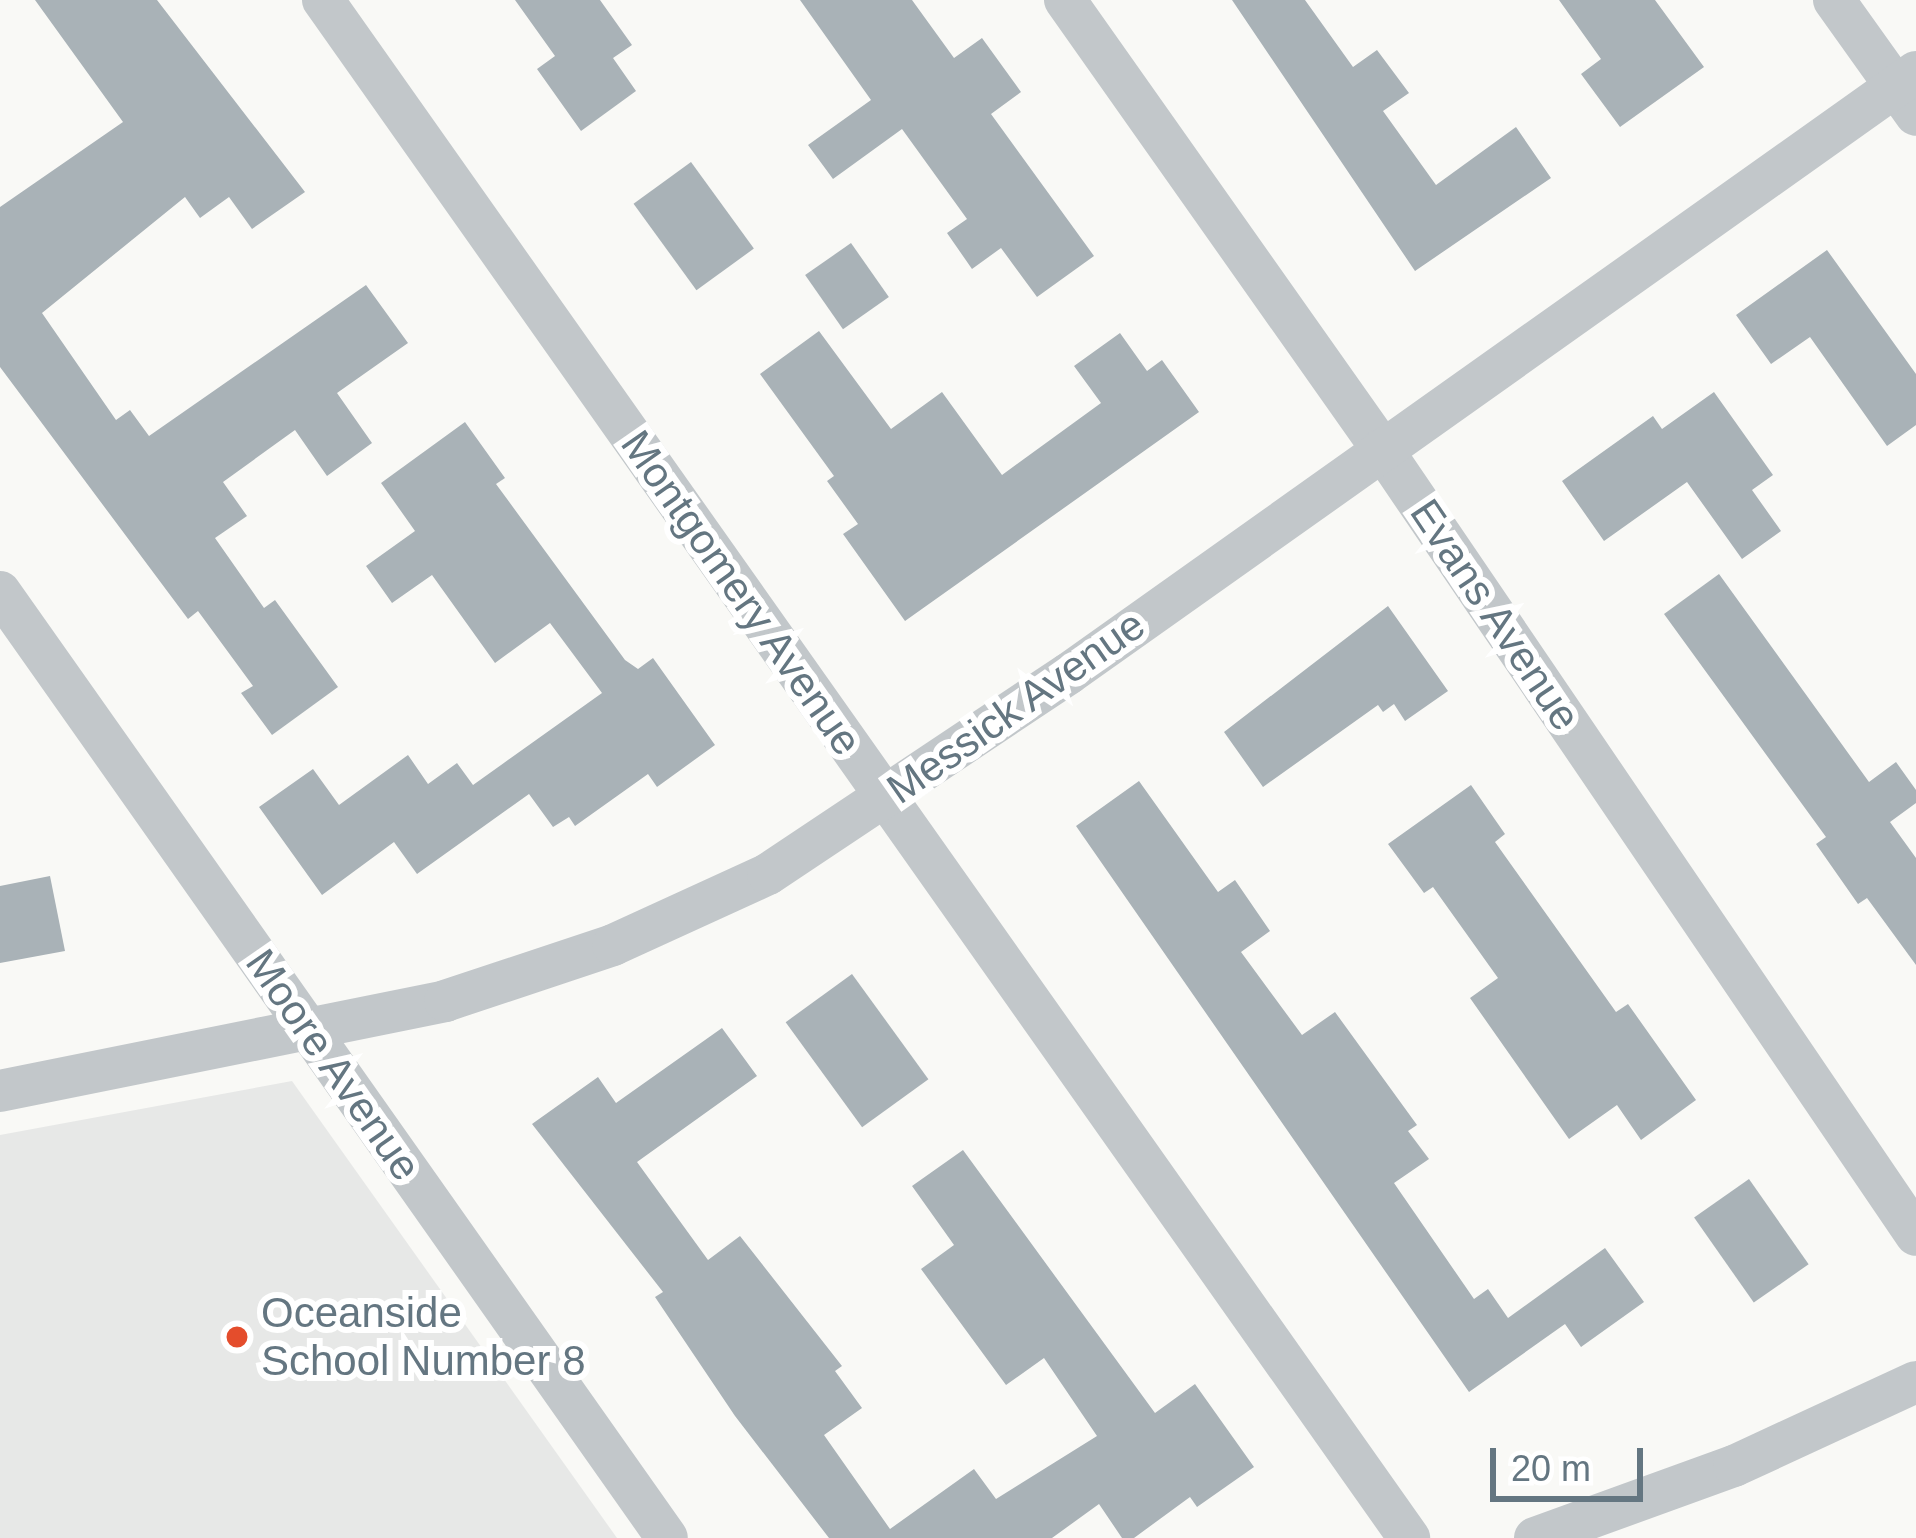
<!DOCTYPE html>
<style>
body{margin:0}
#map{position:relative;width:1916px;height:1538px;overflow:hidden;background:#f9f9f6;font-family:Arial,sans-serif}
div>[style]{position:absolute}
.built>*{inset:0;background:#e7e8e7}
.building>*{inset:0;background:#a9b2b7;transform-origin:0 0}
.street>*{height:42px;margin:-21px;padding:0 21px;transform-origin:21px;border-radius:21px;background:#c2c7ca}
.dots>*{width:33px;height:33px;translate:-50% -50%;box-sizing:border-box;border:6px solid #fff;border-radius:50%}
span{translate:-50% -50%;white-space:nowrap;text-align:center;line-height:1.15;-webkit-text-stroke:12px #fff;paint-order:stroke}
.street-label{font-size:42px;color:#647681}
.poi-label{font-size:42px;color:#647681}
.left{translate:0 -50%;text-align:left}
.scale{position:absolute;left:1490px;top:1448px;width:153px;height:54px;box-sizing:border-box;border:6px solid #647681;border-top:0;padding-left:15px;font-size:36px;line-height:42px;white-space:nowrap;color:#647681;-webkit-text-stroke:9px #fff;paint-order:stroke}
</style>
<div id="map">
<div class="built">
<i style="clip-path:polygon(292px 1081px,617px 1538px,0 1538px,0 1135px)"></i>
</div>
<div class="building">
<i style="clip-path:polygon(35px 0,157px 0,305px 192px,252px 229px,229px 197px,200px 218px,185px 197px,42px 313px,116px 420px,130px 410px,149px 436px,366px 285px,408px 343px,337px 393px,372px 443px,327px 476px,295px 430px,223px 482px,247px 516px,215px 538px,264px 608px,275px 600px,338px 687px,272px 735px,241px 693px,253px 686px,198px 611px,188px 619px,0 367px,0 207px,123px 122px)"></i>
<i style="clip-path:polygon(515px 0,600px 0,632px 45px,613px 58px,636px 91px,581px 131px,537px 69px,555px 56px)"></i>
<i style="clip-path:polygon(800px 0,912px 0,954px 58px,982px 38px,1021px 92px,991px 114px,1094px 256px,1037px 297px,1001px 248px,972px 269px,947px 233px,967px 219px,902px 129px,833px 179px,808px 145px,871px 100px)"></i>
<i style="clip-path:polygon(1232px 0,1305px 0,1353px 67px,1377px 50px,1409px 93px,1383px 111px,1436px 185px,1516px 127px,1551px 178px,1415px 271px)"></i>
<i style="clip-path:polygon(1559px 0,1655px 0,1704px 67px,1620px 127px,1581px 74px,1601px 59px)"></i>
<i style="left:691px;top:162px;width:107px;height:71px;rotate:54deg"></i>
<i style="left:851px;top:243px;width:66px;height:56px;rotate:55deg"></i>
<i style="clip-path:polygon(1827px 250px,1916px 374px,1916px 425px,1887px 446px,1810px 337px,1771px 364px,1736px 315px)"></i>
<i style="clip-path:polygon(819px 331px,891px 429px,942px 392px,1002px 475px,1101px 403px,1074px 366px,1120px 333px,1147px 371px,1162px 360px,1199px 412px,905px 621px,843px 534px,858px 524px,827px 481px,834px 476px,760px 374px)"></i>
<i style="clip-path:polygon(1714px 392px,1773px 475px,1752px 490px,1781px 531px,1742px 559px,1687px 482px,1604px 541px,1562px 481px,1653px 416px,1662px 429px)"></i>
<i style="clip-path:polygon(465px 422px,505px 478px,496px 484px,625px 660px,638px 669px,653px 658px,715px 745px,657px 787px,648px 774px,575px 826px,569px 817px,553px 827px,529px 794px,417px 874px,394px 842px,322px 895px,259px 807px,313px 769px,339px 805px,408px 755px,428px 784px,457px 763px,473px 785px,602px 693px,550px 623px,495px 663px,432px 575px,392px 603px,366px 566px,415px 531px,381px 483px)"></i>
<i style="clip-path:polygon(1719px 574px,1869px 782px,1896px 762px,1916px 790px,1916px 803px,1890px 822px,1916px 858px,1916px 965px,1867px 898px,1858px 904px,1816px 844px,1826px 837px,1664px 614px)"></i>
<i style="clip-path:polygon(1388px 606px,1448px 691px,1405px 721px,1394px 704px,1383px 712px,1378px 705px,1263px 787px,1224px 732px)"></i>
<i style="clip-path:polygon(1139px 781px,1218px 892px,1235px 880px,1270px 931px,1241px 952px,1302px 1035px,1335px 1012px,1417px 1125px,1408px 1131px,1429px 1159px,1394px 1183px,1474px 1299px,1488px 1289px,1508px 1318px,1605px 1248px,1644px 1302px,1581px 1347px,1565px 1324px,1469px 1392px,1076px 826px)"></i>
<i style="clip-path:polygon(1471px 785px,1505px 834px,1495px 842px,1616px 1012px,1628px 1004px,1696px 1100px,1641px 1140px,1617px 1105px,1569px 1139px,1470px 998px,1498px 978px,1433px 887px,1424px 893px,1388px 844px)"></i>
<i style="clip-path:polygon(50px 876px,65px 951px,0 963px,0 886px)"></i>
<i style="left:852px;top:974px;width:130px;height:82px;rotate:54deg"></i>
<i style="clip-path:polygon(722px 1028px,757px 1076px,637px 1162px,708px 1260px,740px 1236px,842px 1366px,835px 1371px,862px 1408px,824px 1435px,890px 1529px,974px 1469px,996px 1499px,1097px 1436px,1044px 1358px,1006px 1385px,921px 1269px,954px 1245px,912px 1186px,963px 1150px,1155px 1413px,1195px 1384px,1254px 1467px,1197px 1507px,1190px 1497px,1134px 1538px,1122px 1538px,1099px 1504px,1052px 1538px,829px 1538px,735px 1416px,655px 1297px,663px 1292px,532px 1124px,598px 1077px,616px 1103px)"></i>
<i style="left:1749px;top:1179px;width:104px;height:67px;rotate:55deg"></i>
</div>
<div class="street">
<i style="left:323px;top:0;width:1883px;rotate:54.77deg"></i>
<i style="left:1065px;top:0;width:550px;rotate:54.78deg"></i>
<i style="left:1382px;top:449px;width:950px;rotate:55.81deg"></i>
<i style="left:1834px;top:0;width:141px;rotate:54.5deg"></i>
<i style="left:0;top:592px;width:1157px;rotate:54.81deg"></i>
<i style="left:0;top:1091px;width:454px;rotate:-11.4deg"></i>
<i style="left:445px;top:1001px;width:177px;rotate:-18.4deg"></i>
<i style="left:613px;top:945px;width:170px;rotate:-24.6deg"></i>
<i style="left:768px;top:874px;width:361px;rotate:-33.7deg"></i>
<i style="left:1068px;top:674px;width:1040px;rotate:-35.37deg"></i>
<i style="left:1535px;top:1538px;width:212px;rotate:-19.9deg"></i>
<i style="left:1734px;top:1466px;width:200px;rotate:-24.8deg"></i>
</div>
<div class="dots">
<i style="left:237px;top:1337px;background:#e44d2c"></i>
</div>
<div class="street-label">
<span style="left:741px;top:593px;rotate:55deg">Montgomery Avenue</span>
<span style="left:1495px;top:615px;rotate:56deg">Evans Avenue</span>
<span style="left:1016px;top:707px;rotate:-35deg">Messick Avenue</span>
<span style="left:333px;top:1065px;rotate:55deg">Moore Avenue</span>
</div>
<div class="poi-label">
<span class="left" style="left:261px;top:1337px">Oceanside<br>School Number 8</span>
</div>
<div class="scale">20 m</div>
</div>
